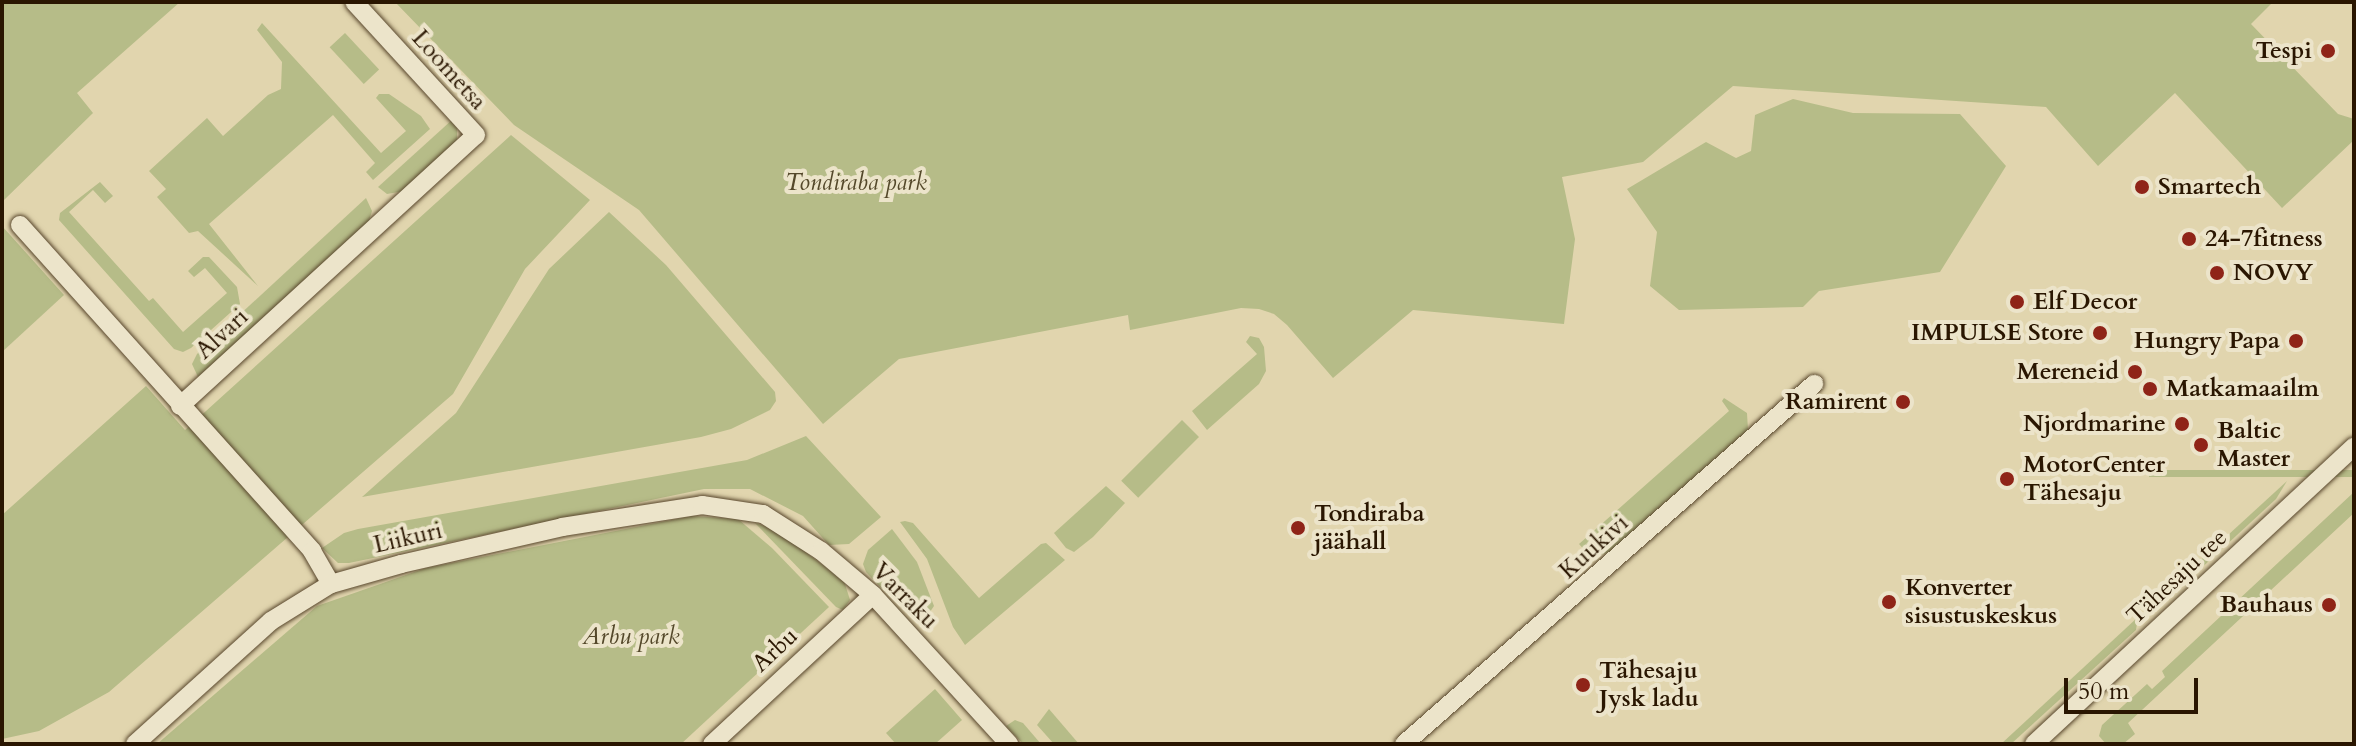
<!DOCTYPE html>
<meta charset="utf-8">
<style>
body{margin:0}
#map{position:relative;width:2356px;height:746px;overflow:hidden;background:#e1d5ae;font-family:Cardo,serif}
div>[style]{position:absolute}
.green>*{inset:0;background:#b6bc88;transform-origin:0 0}
.roads{filter:drop-shadow(0 0 2px #58462c) drop-shadow(0 0 2px #58462c)}
.minor>*{height:18px;margin:-9px;padding:0 9px;transform-origin:9px;border-radius:9px;background:#ece4ca}
.dots>*{width:22px;height:22px;translate:-50% -50%;box-sizing:border-box;border:4px solid #ece4ca;border-radius:50%}
span{translate:-50% -50%;white-space:nowrap;text-align:center;line-height:1.15;-webkit-text-stroke:8px #ece4ca;paint-order:stroke}
.poi-label{font-size:24px;color:#2a1601;font-weight:700}
.right{translate:-100% -50%;text-align:right}
.left{translate:0 -50%;text-align:left}
.street-label{font-size:24px;color:#2a1601}
.park-label{font-size:24px;color:#54482a;font-style:italic}
.frame{position:absolute;inset:0;border:4px solid #2a1601;pointer-events:none}
.scale{position:absolute;left:2064px;top:678px;width:134px;height:36px;box-sizing:border-box;border:4px solid #2a1601;border-top:0;padding-left:10px;font-size:24px;line-height:28px;white-space:nowrap;color:#2a1601;-webkit-text-stroke:6px #ece4ca;paint-order:stroke}
</style>
<div id="map">
<div class="green">
<i style="clip-path:polygon(2px 2px,180px 2px,77px 93px,93px 113px,2px 202px)"></i>
<i style="clip-path:polygon(395px 2px,2273px 2px,2251px 24px,2338px 114px,2354px 119px,2354px 140px,2282px 208px,2175px 93px,2098px 166px,2046px 107px,1733px 86px,1643px 162px,1562px 177px,1575px 239px,1564px 324px,1413px 310px,1333px 378px,1287px 325px,1274px 314px,1259px 309px,1241px 308px,1130px 330px,1128px 315px,899px 359px,823px 424px,639px 210px,514px 125px)"></i>
<i style="clip-path:polygon(262px 23px,381px 153px,406px 131px,376px 98px,379px 94px,389px 94px,421px 116px,430px 129px,373px 180px,366px 172px,375px 163px,333px 115px,209px 224px,258px 286px,198px 231px,189px 233px,157px 197px,166px 189px,149px 171px,207px 118px,223px 136px,268px 95px,281px 89px,282px 62px,257px 30px)"></i>
<i style="left:345px;top:33px;width:50px;height:21px;rotate:47deg"></i>
<i style="clip-path:polygon(1793px 99px,1853px 113px,1960px 114px,2006px 166px,1940px 272px,1819px 291px,1803px 307px,1679px 310px,1650px 286px,1657px 232px,1627px 189px,1706px 142px,1736px 158px,1751px 151px,1755px 115px)"></i>
<i style="clip-path:polygon(453px 119px,457px 125px,457px 142px,404px 191px,387px 194px,378px 187px)"></i>
<i style="clip-path:polygon(511px 135px,590px 200px,525px 269px,453px 394px,109px 692px,39px 731px,2px 739px,2px 515px,146px 386px,185px 430px)"></i>
<i style="clip-path:polygon(100px 182px,113px 196px,105px 203px,93px 190px,69px 212px,149px 301px,153px 298px,183px 332px,227px 293px,205px 268px,194px 277px,188px 271px,203px 257px,209px 257px,237px 287px,240px 304px,191px 348px,183px 352px,174px 349px,59px 220px,60px 213px)"></i>
<i style="clip-path:polygon(366px 198px,372px 211px,368px 224px,198px 377px,192px 364px,197px 354px)"></i>
<i style="clip-path:polygon(609px 212px,666px 265px,775px 392px,776px 401px,770px 410px,731px 429px,701px 437px,362px 497px,456px 413px,549px 269px)"></i>
<i style="clip-path:polygon(2px 226px,64px 295px,2px 352px)"></i>
<i style="clip-path:polygon(1250px 336px,1259px 338px,1264px 347px,1266px 371px,1259px 384px,1207px 430px,1192px 411px,1257px 354px,1246px 342px)"></i>
<i style="clip-path:polygon(1724px 398px,1747px 413px,1748px 430px,1609px 552px,1598px 556px,1588px 554px,1579px 544px,1729px 411px,1722px 401px)"></i>
<i style="left:1182px;top:420px;width:24px;height:86px;rotate:45deg"></i>
<i style="clip-path:polygon(806px 436px,881px 517px,849px 544px,829px 545px,803px 516px,750px 489px,704px 489px,349px 563px,338px 563px,322px 548px,344px 533px,358px 529px,747px 460px)"></i>
<i style="left:2354px;top:470px;width:7px;height:205px;rotate:90deg"></i>
<i style="clip-path:polygon(2287px 481px,2276px 499px,2184px 584px,2180px 579px)"></i>
<i style="clip-path:polygon(1106px 486px,1125px 503px,1093px 537px,1074px 552px,1066px 548px,1054px 533px)"></i>
<i style="clip-path:polygon(2354px 492px,2354px 513px,2128px 723px,2135px 734px,2123px 744px,2106px 744px,2099px 736px,2102px 725px,2147px 684px,2152px 689px,2165px 677px,2162px 671px)"></i>
<i style="clip-path:polygon(692px 516px,738px 519px,772px 548px,829px 607px,681px 744px,157px 744px,317px 606px,426px 568px)"></i>
<i style="clip-path:polygon(905px 521px,913px 523px,979px 598px,1041px 544px,1046px 543px,1065px 560px,965px 645px,953px 627px,927px 559px,900px 522px)"></i>
<i style="clip-path:polygon(755px 523px,775px 529px,844px 581px,850px 600px,843px 610px,836px 607px)"></i>
<i style="clip-path:polygon(892px 529px,917px 562px,934px 606px,923px 622px,889px 596px,866px 572px,863px 564px,868px 550px)"></i>
<i style="clip-path:polygon(2138px 617px,2136px 630px,2011px 744px,2001px 744px)"></i>
<i style="clip-path:polygon(935px 689px,962px 720px,935px 744px,896px 744px,886px 733px)"></i>
<i style="clip-path:polygon(1049px 709px,1079px 744px,1054px 744px,1037px 725px)"></i>
<i style="clip-path:polygon(1015px 720px,1023px 723px,1041px 744px,1023px 744px,1006px 726px)"></i>
</div>
<div class="roads">
<div class="minor">
<i style="left:20px;top:225px;width:438px;rotate:48.1deg"></i>
<i style="left:312px;top:551px;width:38px;rotate:60deg"></i>
<i style="left:180px;top:406px;width:401px;rotate:-42.5deg"></i>
<i style="left:476px;top:135px;width:180px;rotate:-132.5deg"></i>
<i style="left:135px;top:744px;width:183px;rotate:-42.1deg"></i>
<i style="left:271px;top:621px;width:70px;rotate:-31.7deg"></i>
<i style="left:331px;top:584px;width:73px;rotate:-15.9deg"></i>
<i style="left:401px;top:564px;width:165px;rotate:-12.9deg"></i>
<i style="left:562px;top:527px;width:142px;rotate:-8.9deg"></i>
<i style="left:702px;top:505px;width:62px;rotate:8.4deg"></i>
<i style="left:763px;top:514px;width:69px;rotate:32.5deg"></i>
<i style="left:821px;top:551px;width:68px;rotate:40.2deg"></i>
<i style="left:873px;top:595px;width:202px;rotate:47.6deg"></i>
<i style="left:712px;top:744px;width:219px;rotate:-42.8deg"></i>
<i style="left:1404px;top:744px;width:546px;rotate:-41.28deg"></i>
<i style="left:2034px;top:744px;width:437px;rotate:-42.9deg"></i>
</div>
</div>
<div class="dots">
<i style="left:2328px;top:51px;background:#8f2418"></i>
<i style="left:2142px;top:187px;background:#8f2418"></i>
<i style="left:2189px;top:239px;background:#8f2418"></i>
<i style="left:2217px;top:273px;background:#8f2418"></i>
<i style="left:2017px;top:302px;background:#8f2418"></i>
<i style="left:2100px;top:333px;background:#8f2418"></i>
<i style="left:2296px;top:341px;background:#8f2418"></i>
<i style="left:2135px;top:372px;background:#8f2418"></i>
<i style="left:2150px;top:389px;background:#8f2418"></i>
<i style="left:1903px;top:402px;background:#8f2418"></i>
<i style="left:2182px;top:424px;background:#8f2418"></i>
<i style="left:2201px;top:445px;background:#8f2418"></i>
<i style="left:2007px;top:479px;background:#8f2418"></i>
<i style="left:1298px;top:528px;background:#8f2418"></i>
<i style="left:1889px;top:602px;background:#8f2418"></i>
<i style="left:2329px;top:605px;background:#8f2418"></i>
<i style="left:1583px;top:685px;background:#8f2418"></i>
</div>
<div class="poi-label">
<span class="right" style="left:2312px;top:51px">Tespi</span>
<span class="left" style="left:2158px;top:187px">Smartech</span>
<span class="left" style="left:2205px;top:239px">24-7fitness</span>
<span class="left" style="left:2233px;top:273px">NOVY</span>
<span class="left" style="left:2033px;top:302px">Elf Decor</span>
<span class="right" style="left:2084px;top:333px">IMPULSE Store</span>
<span class="right" style="left:2280px;top:341px">Hungry Papa</span>
<span class="right" style="left:2119px;top:372px">Mereneid</span>
<span class="left" style="left:2166px;top:389px">Matkamaailm</span>
<span class="right" style="left:1887px;top:402px">Ramirent</span>
<span class="right" style="left:2166px;top:424px">Njordmarine</span>
<span class="left" style="left:2217px;top:445px">Baltic<br>Master</span>
<span class="left" style="left:2023px;top:479px">MotorCenter<br>Tähesaju</span>
<span class="left" style="left:1314px;top:528px">Tondiraba<br>jäähall</span>
<span class="left" style="left:1905px;top:602px">Konverter<br>sisustuskeskus</span>
<span class="right" style="left:2313px;top:605px">Bauhaus</span>
<span class="left" style="left:1599px;top:685px">Tähesaju<br>Jysk ladu</span>
</div>
<div class="street-label">
<span style="left:449px;top:70px;rotate:48deg">Loometsa</span>
<span style="left:222px;top:334px;rotate:-43deg">Alvari</span>
<span style="left:408px;top:538px;rotate:-13deg">Liikuri</span>
<span style="left:1594px;top:547px;rotate:-42deg">Kuukivi</span>
<span style="left:2177px;top:577px;rotate:-43deg">Tähesaju tee</span>
<span style="left:905px;top:596px;rotate:45deg">Varraku</span>
<span style="left:775px;top:650px;rotate:-43deg">Arbu</span>
</div>
<div class="park-label">
<span style="left:856px;top:183px">Tondiraba park</span>
<span style="left:631px;top:637px">Arbu park</span>
</div>
<div class="frame"></div>
<div class="scale">50 m</div>
</div>
